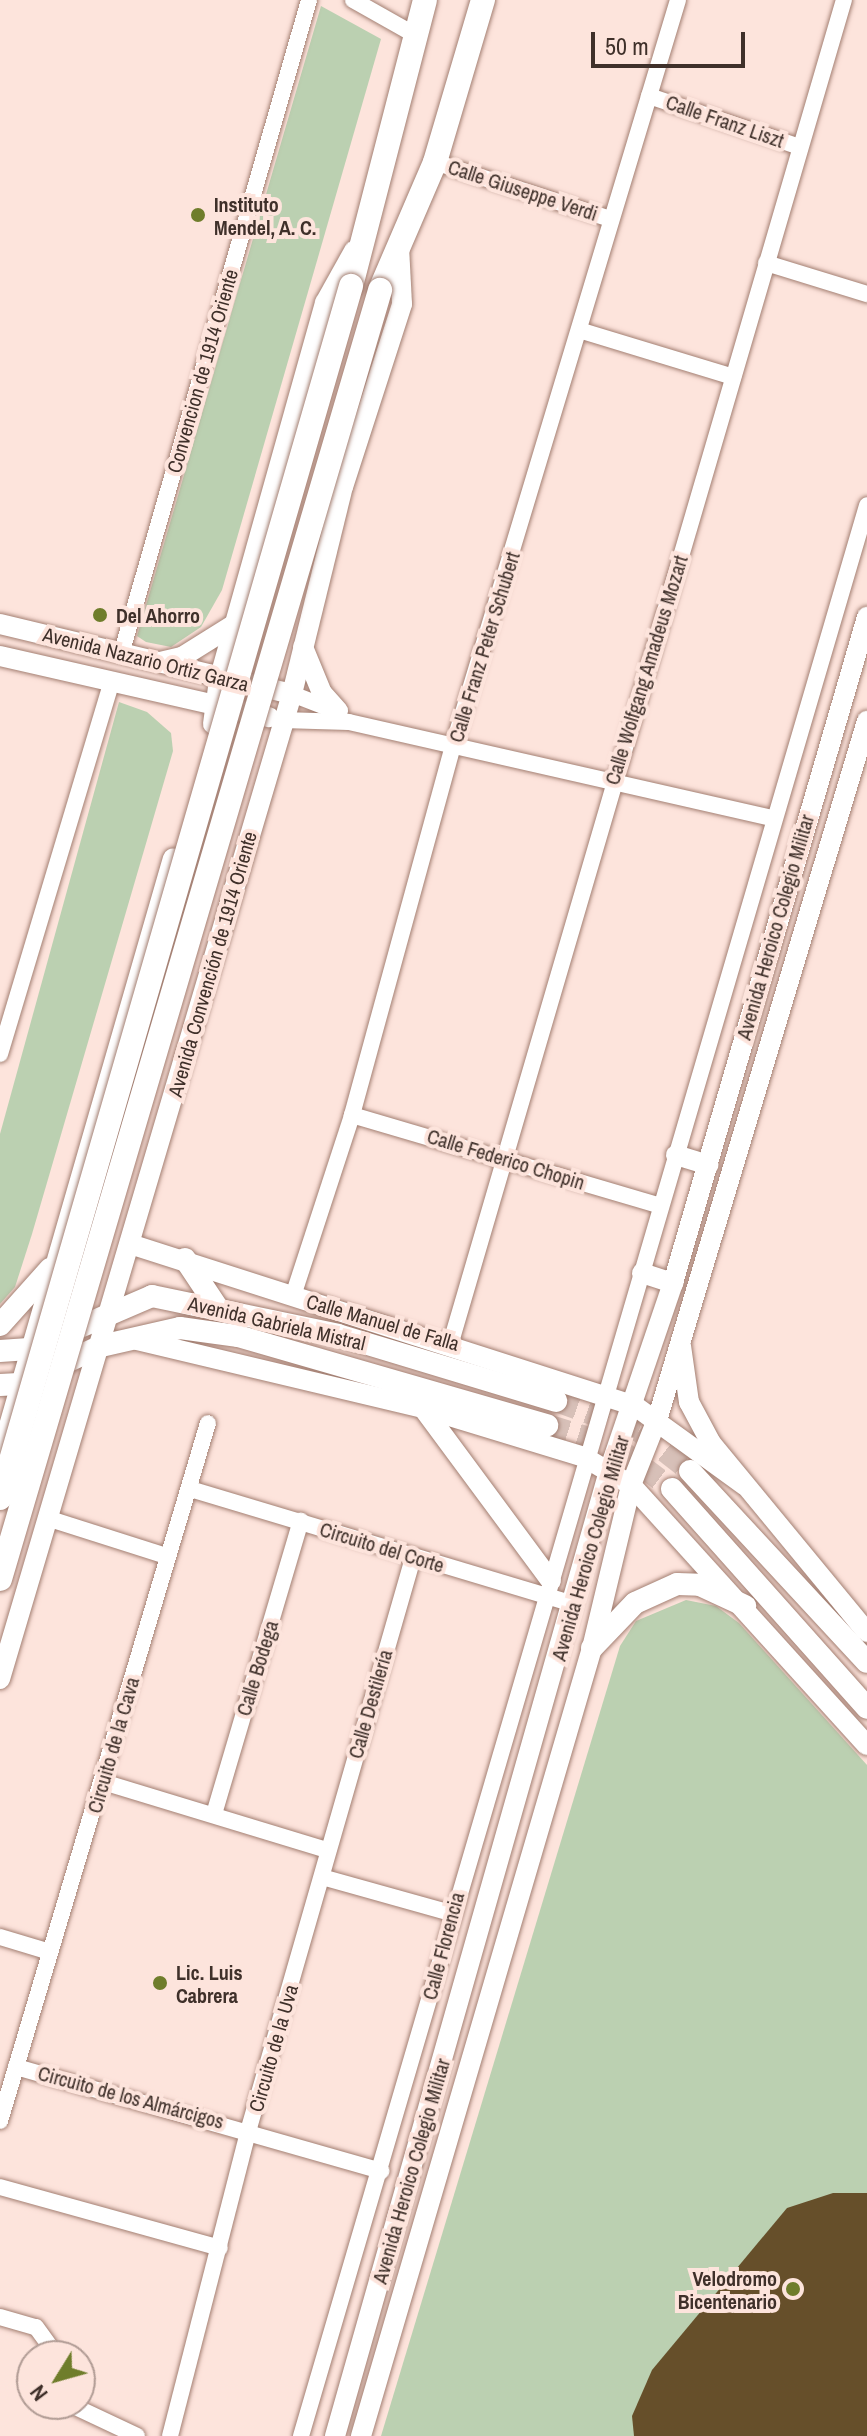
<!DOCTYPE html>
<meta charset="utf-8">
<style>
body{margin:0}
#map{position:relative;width:867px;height:2436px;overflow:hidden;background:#fde4dc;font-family:"Archivo Narrow",sans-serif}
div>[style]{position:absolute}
.green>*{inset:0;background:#bbd0b1}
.building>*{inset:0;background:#664f2a}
.secondary-tunnel>*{height:22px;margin-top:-11px;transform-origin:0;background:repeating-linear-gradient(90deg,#d7c0b8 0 22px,transparent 0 33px)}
.roads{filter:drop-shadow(0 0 2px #a37f72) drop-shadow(0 0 2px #a37f72)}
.minor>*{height:16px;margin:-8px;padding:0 8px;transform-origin:8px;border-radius:8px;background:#fff}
.tertiary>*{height:20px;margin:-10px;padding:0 10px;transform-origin:10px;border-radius:10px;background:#fff}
.secondary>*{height:22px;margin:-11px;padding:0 11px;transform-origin:11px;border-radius:11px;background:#fff}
.primary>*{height:24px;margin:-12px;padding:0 12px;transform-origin:12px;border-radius:12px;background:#fff}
.bridges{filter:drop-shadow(0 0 2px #a37f72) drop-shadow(0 0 2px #a37f72)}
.primary-bridge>*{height:24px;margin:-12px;padding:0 12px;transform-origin:12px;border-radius:12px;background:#fff}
.dots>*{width:22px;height:22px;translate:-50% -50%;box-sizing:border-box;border:4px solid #fde4dc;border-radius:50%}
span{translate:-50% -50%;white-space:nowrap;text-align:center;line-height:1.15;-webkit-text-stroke:8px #fde4dc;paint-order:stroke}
.street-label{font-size:20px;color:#3f302a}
.poi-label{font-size:20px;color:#3f302a;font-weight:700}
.left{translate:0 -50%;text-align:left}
.right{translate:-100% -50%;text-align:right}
.north{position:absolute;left:16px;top:2340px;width:80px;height:80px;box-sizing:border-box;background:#fde4dc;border:2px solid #b19c95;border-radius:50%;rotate:233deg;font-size:22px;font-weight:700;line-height:32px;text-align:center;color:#3f302a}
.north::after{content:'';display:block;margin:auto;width:28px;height:36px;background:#6f7d2b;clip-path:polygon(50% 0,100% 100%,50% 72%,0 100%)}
.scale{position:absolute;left:591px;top:32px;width:154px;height:36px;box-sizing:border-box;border:4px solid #3f302a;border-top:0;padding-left:10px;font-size:24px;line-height:28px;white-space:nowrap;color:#3f302a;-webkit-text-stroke:6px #fde4dc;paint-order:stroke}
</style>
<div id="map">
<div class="green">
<i style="clip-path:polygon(321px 6px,381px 39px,222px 590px,201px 627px,171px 647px,146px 642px,137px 636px)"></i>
<i style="clip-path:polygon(119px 702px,147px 712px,171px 733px,173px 751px,32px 1234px,15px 1287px,0 1304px,0 1134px)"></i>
<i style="clip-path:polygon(686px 1600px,716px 1606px,739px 1623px,867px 1765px,867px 2436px,381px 2436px,620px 1646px,636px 1621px)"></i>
</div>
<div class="building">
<i style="clip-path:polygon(833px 2193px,867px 2193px,867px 2436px,634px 2436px,632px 2416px,652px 2370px,787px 2208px)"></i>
</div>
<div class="secondary-tunnel">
<i style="left:556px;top:1401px;width:88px;rotate:19.9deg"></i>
<i style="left:639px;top:1431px;width:65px;rotate:38.1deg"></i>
<i style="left:547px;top:1425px;width:71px;rotate:17.2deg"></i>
<i style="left:615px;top:1446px;width:71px;rotate:37deg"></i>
</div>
<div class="roads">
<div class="minor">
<i style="left:353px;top:0;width:71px;rotate:29.4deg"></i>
<i style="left:649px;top:96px;width:159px;rotate:18.7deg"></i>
<i style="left:435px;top:162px;width:184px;rotate:18deg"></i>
<i style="left:766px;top:263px;width:106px;rotate:17.1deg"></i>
<i style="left:582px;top:331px;width:158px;rotate:16.9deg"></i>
<i style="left:122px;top:651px;width:677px;rotate:-73.97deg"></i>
<i style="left:292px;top:694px;width:47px;rotate:21.1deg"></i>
<i style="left:282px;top:720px;width:67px;rotate:1.7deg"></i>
<i style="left:349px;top:722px;width:434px;rotate:12.8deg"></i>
<i style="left:0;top:1054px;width:390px;rotate:-73.3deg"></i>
<i style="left:352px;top:1115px;width:319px;rotate:16.4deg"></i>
<i style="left:293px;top:1296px;width:190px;rotate:-71.9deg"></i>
<i style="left:352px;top:1115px;width:379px;rotate:-74.7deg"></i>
<i style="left:452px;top:749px;width:782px;rotate:-73.21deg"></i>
<i style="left:451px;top:1342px;width:1398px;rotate:-73.68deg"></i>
<i style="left:190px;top:1489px;width:400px;rotate:16.7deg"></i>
<i style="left:47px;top:1518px;width:125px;rotate:17.7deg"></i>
<i style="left:103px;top:1782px;width:234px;rotate:16.9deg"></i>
<i style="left:214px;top:1814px;width:306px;rotate:-73.5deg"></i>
<i style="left:322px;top:1877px;width:134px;rotate:15.6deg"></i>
<i style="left:0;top:1937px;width:52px;rotate:16.7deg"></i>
<i style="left:16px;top:2067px;width:380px;rotate:15.9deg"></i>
<i style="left:0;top:2121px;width:728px;rotate:-73.41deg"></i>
<i style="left:0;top:2187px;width:228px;rotate:15.5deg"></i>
<i style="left:0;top:2317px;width:37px;rotate:16deg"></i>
<i style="left:36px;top:2327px;width:36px;rotate:54deg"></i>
<i style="left:69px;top:2404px;width:75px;rotate:25.2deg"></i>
<i style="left:170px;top:2436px;width:318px;rotate:-75.6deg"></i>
<i style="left:249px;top:2128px;width:593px;rotate:-73.95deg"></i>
<i style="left:301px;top:2436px;width:2012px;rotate:-73.66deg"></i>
</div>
<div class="tertiary">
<i style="left:0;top:624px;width:300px;rotate:13.5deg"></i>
<i style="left:303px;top:647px;width:50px;rotate:67.6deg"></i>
<i style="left:322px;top:693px;width:24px;rotate:48deg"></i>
<i style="left:0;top:656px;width:276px;rotate:12.8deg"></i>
<i style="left:160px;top:662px;width:23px;rotate:-13deg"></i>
<i style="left:182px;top:657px;width:66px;rotate:-32deg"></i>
<i style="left:213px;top:724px;width:44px;rotate:-82.2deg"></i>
<i style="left:219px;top:680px;width:392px;rotate:-74.3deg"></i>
<i style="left:325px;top:303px;width:60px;rotate:-60.9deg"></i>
<i style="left:676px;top:1155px;width:34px;rotate:17deg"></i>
<i style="left:130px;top:1244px;width:530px;rotate:17.79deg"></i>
<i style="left:635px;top:1406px;width:135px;rotate:35.9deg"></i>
<i style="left:642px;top:1273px;width:33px;rotate:18deg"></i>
<i style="left:137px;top:1340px;width:294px;rotate:13.4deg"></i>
<i style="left:423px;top:1408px;width:168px;rotate:16.9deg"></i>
<i style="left:584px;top:1457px;width:55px;rotate:30.8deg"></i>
<i style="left:631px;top:1485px;width:351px;rotate:47.8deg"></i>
<i style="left:681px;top:1346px;width:57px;rotate:81.9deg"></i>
<i style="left:689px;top:1402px;width:47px;rotate:61.8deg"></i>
<i style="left:711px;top:1443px;width:245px;rotate:50.5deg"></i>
<i style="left:423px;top:1408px;width:215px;rotate:53.5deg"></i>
<i style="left:0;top:1457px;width:623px;rotate:-73.89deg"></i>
<i style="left:0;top:1679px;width:1027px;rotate:-73.49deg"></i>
<i style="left:292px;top:694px;width:213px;rotate:-76.2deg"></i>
<i style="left:343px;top:487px;width:192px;rotate:-72.1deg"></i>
<i style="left:402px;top:304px;width:58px;rotate:-93deg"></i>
<i style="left:335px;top:2436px;width:1003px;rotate:-74.15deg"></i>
<i style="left:609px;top:1471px;width:199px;rotate:-71.2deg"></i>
<i style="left:673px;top:1283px;width:694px;rotate:-73.76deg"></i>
<i style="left:361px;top:2436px;width:821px;rotate:-73.66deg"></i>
<i style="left:592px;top:1648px;width:168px;rotate:-76.5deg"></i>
<i style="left:631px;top:1485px;width:73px;rotate:-68.3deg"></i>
<i style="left:658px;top:1417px;width:727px;rotate:-73.29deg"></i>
</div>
<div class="secondary">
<i style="left:185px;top:1259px;width:58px;rotate:56.3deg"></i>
<i style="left:0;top:1325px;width:75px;rotate:-48.2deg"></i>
<i style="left:0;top:1351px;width:29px;rotate:-4deg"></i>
<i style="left:29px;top:1349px;width:134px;rotate:-23.3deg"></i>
<i style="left:152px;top:1296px;width:190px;rotate:11.8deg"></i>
<i style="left:338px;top:1335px;width:228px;rotate:16.8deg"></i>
<i style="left:0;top:1385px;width:19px;rotate:-3deg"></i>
<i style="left:19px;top:1384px;width:90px;rotate:-24.9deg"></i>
<i style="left:101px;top:1346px;width:81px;rotate:-12.8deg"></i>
<i style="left:180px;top:1328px;width:59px;rotate:7.9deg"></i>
<i style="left:238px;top:1336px;width:322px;rotate:16.1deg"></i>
<i style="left:690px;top:1471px;width:260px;rotate:47.2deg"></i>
<i style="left:672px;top:1489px;width:293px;rotate:48.3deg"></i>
<i style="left:592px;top:1648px;width:62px;rotate:-46.3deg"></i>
<i style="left:635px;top:1603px;width:46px;rotate:-24.3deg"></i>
<i style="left:677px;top:1584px;width:23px;rotate:2deg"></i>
<i style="left:700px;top:1585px;width:50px;rotate:25deg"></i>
</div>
<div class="primary">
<i style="left:351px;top:286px;width:295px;rotate:-75.5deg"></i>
<i style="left:380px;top:290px;width:139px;rotate:-66.7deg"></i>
<i style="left:435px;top:162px;width:169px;rotate:-73.5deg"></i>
</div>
</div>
<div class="bridges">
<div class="primary-bridge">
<i style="left:0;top:1498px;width:1262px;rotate:-73.85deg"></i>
<i style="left:0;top:1579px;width:1344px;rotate:-73.57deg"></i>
</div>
</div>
<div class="dots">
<i style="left:198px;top:215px;background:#6f7d2b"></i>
<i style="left:100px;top:615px;background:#6f7d2b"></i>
<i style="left:160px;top:1983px;background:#6f7d2b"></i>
<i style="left:793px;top:2289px;background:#6f7d2b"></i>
</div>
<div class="street-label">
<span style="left:725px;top:121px;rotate:19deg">Calle Franz Liszt</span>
<span style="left:523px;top:190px;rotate:18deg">Calle Giuseppe Verdi</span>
<span style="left:202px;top:371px;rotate:-74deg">Convencion de 1914 Oriente</span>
<span style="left:484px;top:647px;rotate:-73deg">Calle Franz Peter Schubert</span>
<span style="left:146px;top:659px;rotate:14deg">Avenida Nazario Ortiz Garza</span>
<span style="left:646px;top:670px;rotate:-73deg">Calle Wolfgang Amadeus Mozart</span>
<span style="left:775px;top:927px;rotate:-74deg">Avenida Heroico Colegio Militar</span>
<span style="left:212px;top:964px;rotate:-74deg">Avenida Convención de 1914 Oriente</span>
<span style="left:506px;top:1159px;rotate:17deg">Calle Federico Chopin</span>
<span style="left:383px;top:1322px;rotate:16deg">Calle Manuel de Falla</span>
<span style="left:277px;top:1323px;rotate:13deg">Avenida Gabriela Mistral</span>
<span style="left:382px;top:1547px;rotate:17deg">Circuito del Corte</span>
<span style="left:590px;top:1548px;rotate:-74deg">Avenida Heroico Colegio Militar</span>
<span style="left:257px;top:1668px;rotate:-73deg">Calle Bodega</span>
<span style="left:370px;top:1704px;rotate:-74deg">Calle Destilería</span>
<span style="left:113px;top:1745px;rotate:-74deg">Circuito de la Cava</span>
<span style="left:443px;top:1946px;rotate:-75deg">Calle Florencia</span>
<span style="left:273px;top:2048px;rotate:-74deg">Circuito de la Uva</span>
<span style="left:131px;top:2097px;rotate:15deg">Circuito de los Almárcigos</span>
<span style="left:411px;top:2171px;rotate:-74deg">Avenida Heroico Colegio Militar</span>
</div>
<div class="poi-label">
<span class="left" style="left:214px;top:216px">Instituto<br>Mendel, A. C.</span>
<span class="left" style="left:116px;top:615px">Del Ahorro</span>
<span class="left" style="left:176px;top:1984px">Lic. Luis<br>Cabrera</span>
<span class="right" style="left:777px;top:2290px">Velodromo<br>Bicentenario</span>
</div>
<div class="north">N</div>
<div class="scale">50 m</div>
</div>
